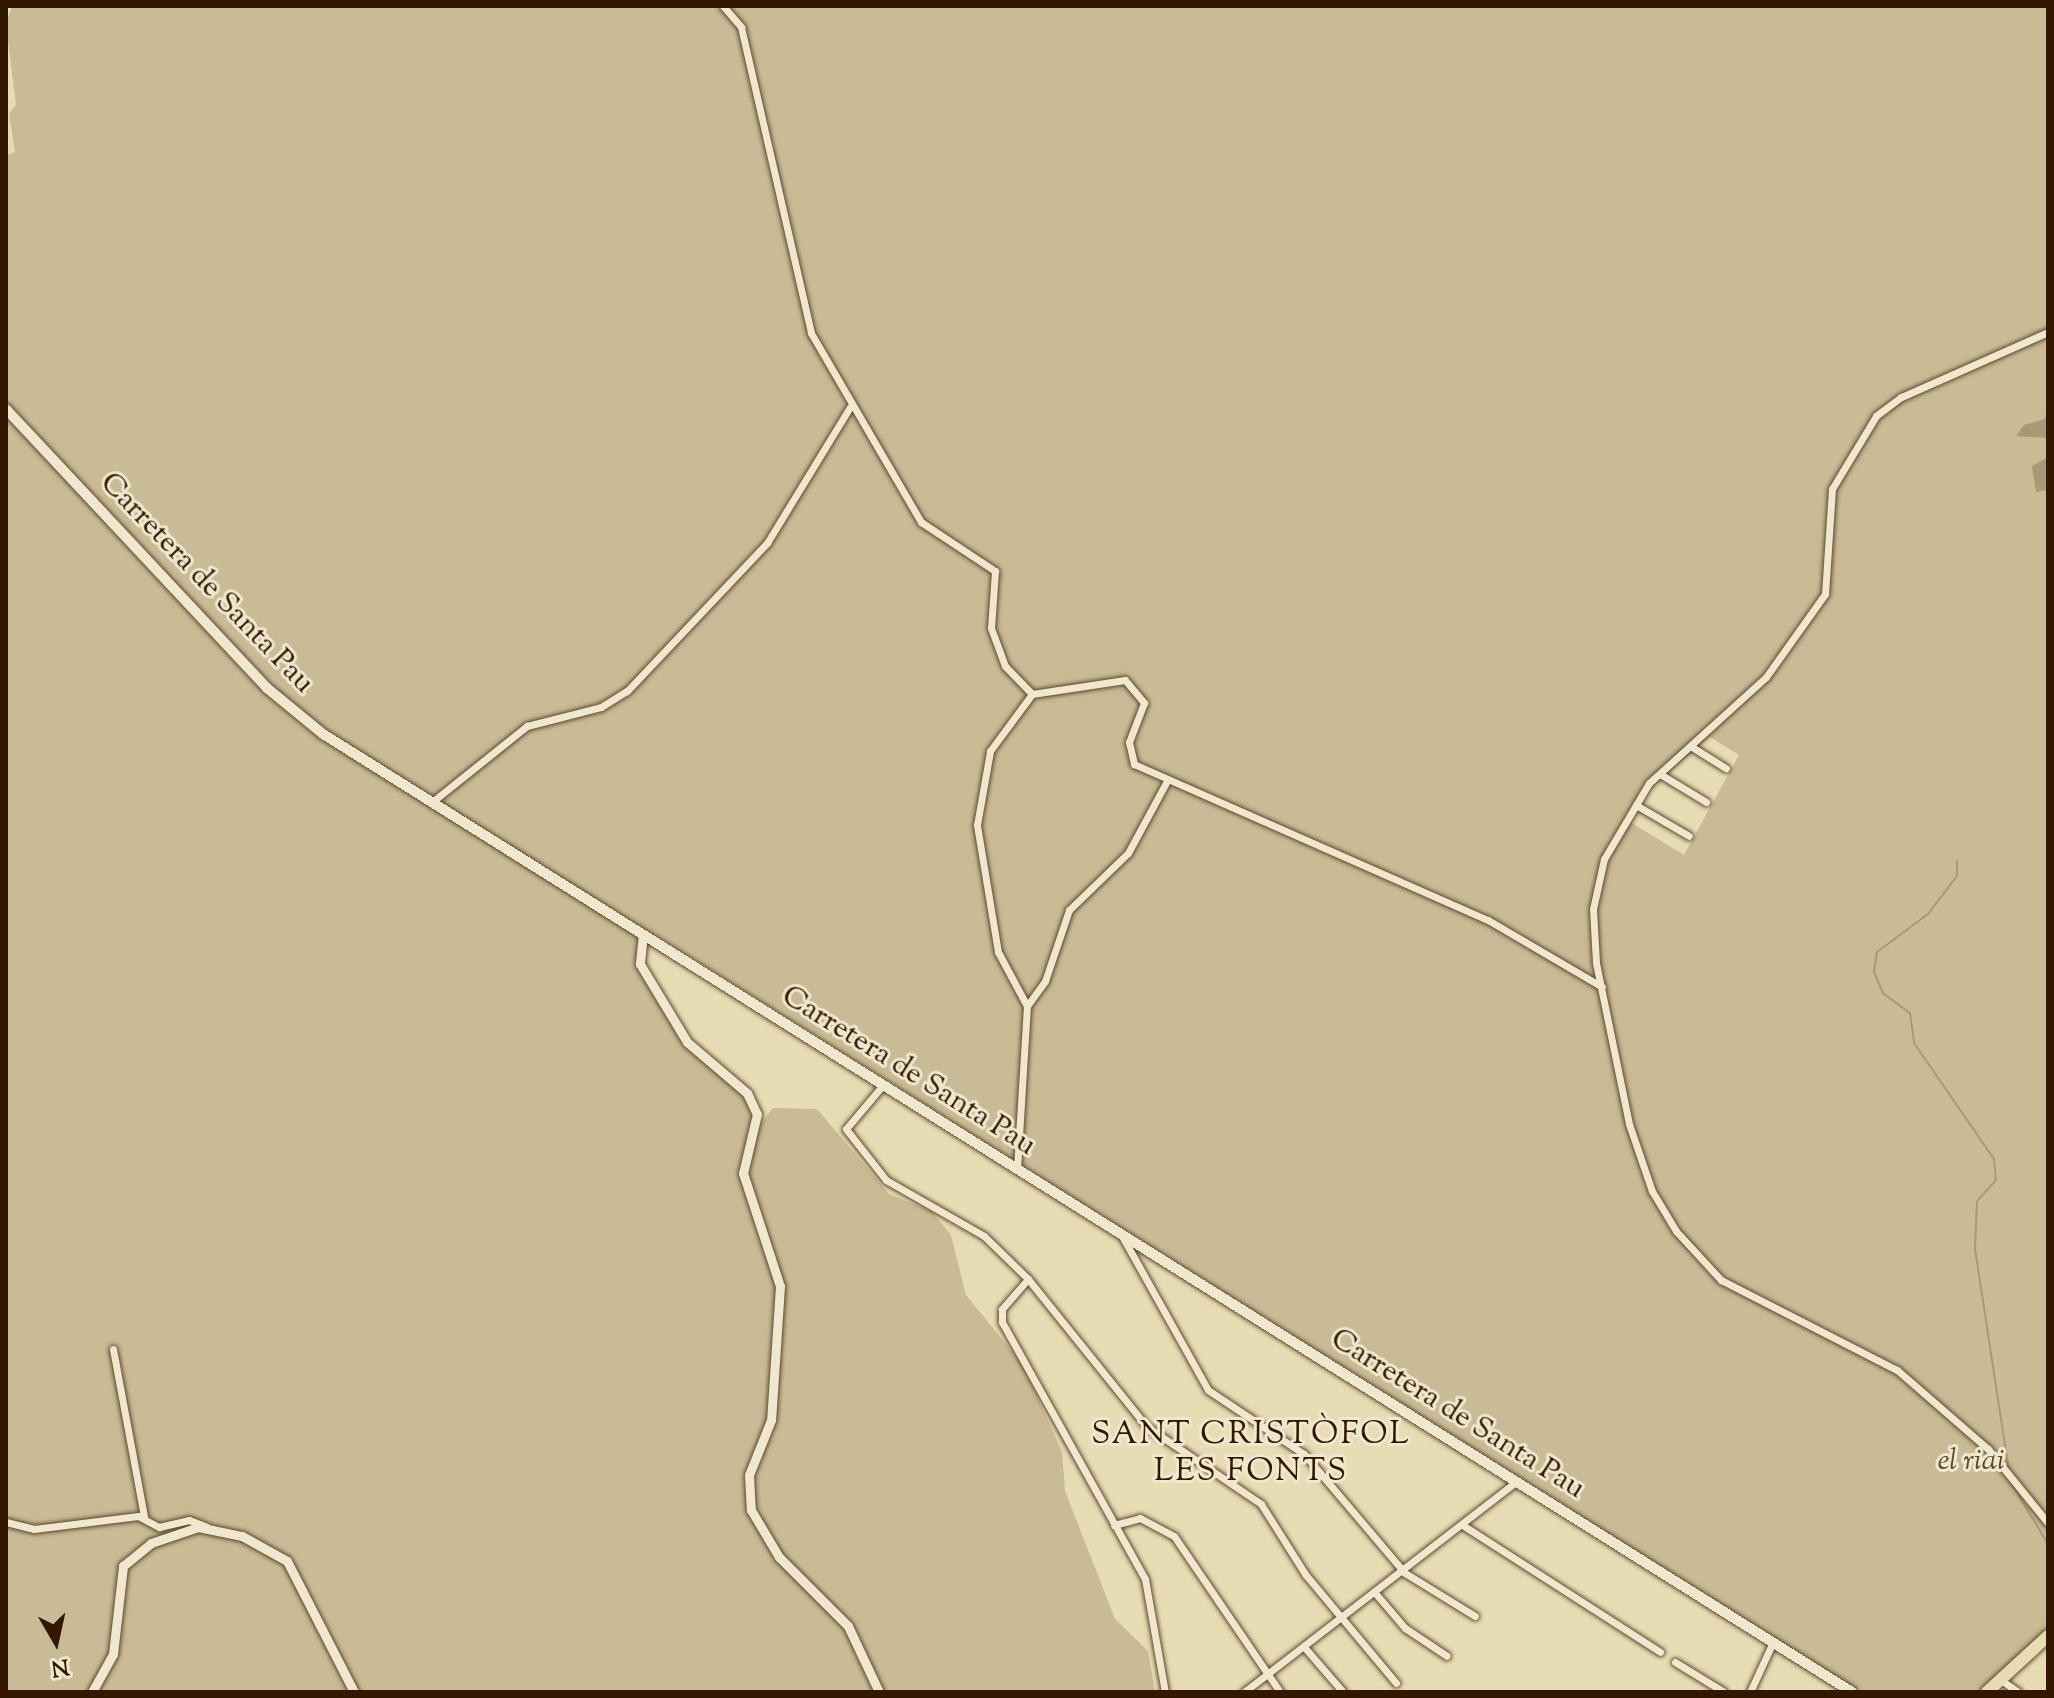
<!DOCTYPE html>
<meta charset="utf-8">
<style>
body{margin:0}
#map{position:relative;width:2054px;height:1698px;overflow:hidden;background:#e7dcb3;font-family:"Sorts Mill Goudy",serif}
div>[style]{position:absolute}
.green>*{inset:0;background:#c8bb95}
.water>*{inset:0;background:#aa9976}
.stream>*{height:2px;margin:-1px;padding:0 1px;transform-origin:1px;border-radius:1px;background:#aa9976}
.roads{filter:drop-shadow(0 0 2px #60482d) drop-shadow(0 0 2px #60482d)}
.minor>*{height:7px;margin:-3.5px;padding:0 3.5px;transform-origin:3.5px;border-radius:3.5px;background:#efe8ce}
.tertiary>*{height:9px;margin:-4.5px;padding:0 4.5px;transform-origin:4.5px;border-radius:4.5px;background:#efe8ce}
.secondary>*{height:10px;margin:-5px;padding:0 5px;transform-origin:5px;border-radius:5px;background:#efe8ce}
.primary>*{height:12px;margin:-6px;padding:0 6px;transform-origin:6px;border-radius:6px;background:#e7dcb3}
span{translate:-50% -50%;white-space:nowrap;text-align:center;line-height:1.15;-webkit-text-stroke:6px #efe8ce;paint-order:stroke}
.street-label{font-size:30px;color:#331700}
.park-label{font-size:30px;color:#60482d;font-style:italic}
.neighbourhood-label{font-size:32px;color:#331700;letter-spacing:2px}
.frame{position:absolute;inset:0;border:8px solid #331700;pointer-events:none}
.north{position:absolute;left:16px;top:1602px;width:80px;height:80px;-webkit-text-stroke:6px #efe8ce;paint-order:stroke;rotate:171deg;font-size:22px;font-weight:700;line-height:32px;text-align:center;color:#331700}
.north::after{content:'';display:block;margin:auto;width:28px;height:36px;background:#331700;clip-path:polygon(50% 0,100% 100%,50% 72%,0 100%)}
</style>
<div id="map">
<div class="green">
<i style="clip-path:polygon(evenodd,12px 6px,2048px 6px,2048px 1629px,1979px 1692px,1861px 1692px,654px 934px,643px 954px,647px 971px,693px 1043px,754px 1097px,757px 1128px,773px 1108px,817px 1109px,889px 1194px,931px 1211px,951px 1235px,966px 1295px,1023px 1365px,1062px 1452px,1065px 1491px,1115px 1619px,1148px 1651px,1155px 1692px,6px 1692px,6px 155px,15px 152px,9px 114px,16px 105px,6px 24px,12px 6px,1710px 737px,1739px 755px,1684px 855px,1630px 822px,1648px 791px,1710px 737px)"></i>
</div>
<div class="water">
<i style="clip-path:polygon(2048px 406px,2048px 438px,2016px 436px,2024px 425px,2045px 419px)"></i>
<i style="clip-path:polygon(2048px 457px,2048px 490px,2036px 492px,2032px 466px)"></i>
</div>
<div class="stream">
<i style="left:1957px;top:861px;width:15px;rotate:90deg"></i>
<i style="left:1957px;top:876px;width:48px;rotate:127.3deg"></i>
<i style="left:1928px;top:914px;width:64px;rotate:143.3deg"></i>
<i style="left:1877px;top:952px;width:20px;rotate:99deg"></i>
<i style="left:1874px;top:972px;width:23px;rotate:67deg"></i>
<i style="left:1883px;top:993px;width:34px;rotate:37deg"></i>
<i style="left:1910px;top:1013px;width:30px;rotate:82deg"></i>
<i style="left:1914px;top:1043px;width:141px;rotate:55.4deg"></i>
<i style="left:1994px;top:1159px;width:21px;rotate:85deg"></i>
<i style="left:1996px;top:1180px;width:28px;rotate:132deg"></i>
<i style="left:1977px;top:1201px;width:48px;rotate:92.4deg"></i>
<i style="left:1975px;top:1249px;width:224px;rotate:81.3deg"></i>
<i style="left:2007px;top:1476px;width:79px;rotate:58.9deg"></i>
</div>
<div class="roads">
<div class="minor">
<i style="left:723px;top:6px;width:28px;rotate:49deg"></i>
<i style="left:741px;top:27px;width:314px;rotate:77.1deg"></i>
<i style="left:811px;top:333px;width:219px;rotate:59.8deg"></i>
<i style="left:921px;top:522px;width:89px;rotate:33.5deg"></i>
<i style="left:995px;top:571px;width:57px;rotate:94deg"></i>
<i style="left:991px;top:628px;width:40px;rotate:69.8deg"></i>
<i style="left:1005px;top:666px;width:39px;rotate:46deg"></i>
<i style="left:1032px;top:694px;width:94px;rotate:-8.6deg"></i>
<i style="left:1125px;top:680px;width:30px;rotate:50deg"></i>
<i style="left:1144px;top:703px;width:42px;rotate:111deg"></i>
<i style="left:1129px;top:742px;width:23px;rotate:77deg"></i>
<i style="left:1134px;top:764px;width:387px;rotate:23.8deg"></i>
<i style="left:1488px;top:920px;width:132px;rotate:30.4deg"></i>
<i style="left:2048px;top:332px;width:161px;rotate:156.1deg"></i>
<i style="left:1901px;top:397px;width:31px;rotate:143deg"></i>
<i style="left:1876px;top:416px;width:85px;rotate:121.1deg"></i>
<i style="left:1832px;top:489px;width:105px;rotate:93.8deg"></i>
<i style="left:1825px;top:594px;width:102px;rotate:125.4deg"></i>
<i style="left:1766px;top:677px;width:158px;rotate:137.8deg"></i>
<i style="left:1649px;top:783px;width:88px;rotate:120.6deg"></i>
<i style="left:1604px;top:859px;width:51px;rotate:102.4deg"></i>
<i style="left:1593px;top:909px;width:54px;rotate:86.8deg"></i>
<i style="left:1596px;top:963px;width:164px;rotate:78.4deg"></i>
<i style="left:1629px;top:1124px;width:71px;rotate:71.1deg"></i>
<i style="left:1652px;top:1191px;width:47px;rotate:59deg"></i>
<i style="left:1676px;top:1231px;width:67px;rotate:47.4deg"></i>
<i style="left:1721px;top:1280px;width:198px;rotate:27.1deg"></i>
<i style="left:1897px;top:1370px;width:121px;rotate:41deg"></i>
<i style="left:1988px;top:1449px;width:95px;rotate:51deg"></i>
<i style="left:1692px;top:747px;width:40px;rotate:32deg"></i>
<i style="left:1660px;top:774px;width:54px;rotate:31.3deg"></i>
<i style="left:432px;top:802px;width:122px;rotate:-38.7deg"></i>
<i style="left:527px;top:726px;width:76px;rotate:-14.4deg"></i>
<i style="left:601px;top:707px;width:31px;rotate:-32deg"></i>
<i style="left:627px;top:691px;width:204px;rotate:-46.6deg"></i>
<i style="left:767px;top:543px;width:159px;rotate:-58.6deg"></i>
<i style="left:1636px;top:805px;width:61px;rotate:30.3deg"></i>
<i style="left:1027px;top:1006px;width:61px;rotate:-118.2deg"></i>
<i style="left:998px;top:952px;width:129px;rotate:-99.4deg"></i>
<i style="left:977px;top:825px;width:75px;rotate:-80deg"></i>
<i style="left:990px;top:751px;width:71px;rotate:-53.6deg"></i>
<i style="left:883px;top:1085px;width:57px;rotate:130.1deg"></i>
<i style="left:846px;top:1129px;width:65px;rotate:51.9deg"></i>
<i style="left:886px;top:1180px;width:113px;rotate:29.7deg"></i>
<i style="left:984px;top:1236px;width:62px;rotate:44.3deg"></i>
<i style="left:1028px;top:1279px;width:189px;rotate:51.2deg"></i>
<i style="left:1146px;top:1426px;width:139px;rotate:34.1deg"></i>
<i style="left:1261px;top:1504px;width:83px;rotate:57.8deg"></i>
<i style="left:1305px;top:1574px;width:142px;rotate:50.1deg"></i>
<i style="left:1017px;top:1169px;width:163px;rotate:-86.5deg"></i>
<i style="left:1027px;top:1006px;width:31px;rotate:-54deg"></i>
<i style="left:1045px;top:981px;width:75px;rotate:-71.3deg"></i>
<i style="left:1069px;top:910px;width:82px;rotate:-44deg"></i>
<i style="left:1128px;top:853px;width:82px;rotate:-61.6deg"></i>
<i style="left:1122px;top:1236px;width:176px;rotate:60.8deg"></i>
<i style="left:1208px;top:1390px;width:115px;rotate:33.7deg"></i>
<i style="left:1304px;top:1454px;width:156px;rotate:49.7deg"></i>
<i style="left:1405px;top:1573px;width:82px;rotate:31.6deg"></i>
<i style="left:1028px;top:1279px;width:40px;rotate:131deg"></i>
<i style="left:1002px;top:1309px;width:13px;rotate:90deg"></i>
<i style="left:1002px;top:1322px;width:294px;rotate:60.9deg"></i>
<i style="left:1145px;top:1579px;width:115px;rotate:80deg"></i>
<i style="left:113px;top:1349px;width:171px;rotate:79.5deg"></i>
<i style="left:6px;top:1522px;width:29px;rotate:14deg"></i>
<i style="left:34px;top:1529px;width:105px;rotate:-7.1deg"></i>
<i style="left:138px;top:1516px;width:24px;rotate:28deg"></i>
<i style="left:159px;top:1527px;width:31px;rotate:-13deg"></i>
<i style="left:189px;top:1520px;width:19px;rotate:21deg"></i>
<i style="left:1114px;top:1525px;width:27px;rotate:-15deg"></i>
<i style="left:1140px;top:1518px;width:38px;rotate:28deg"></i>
<i style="left:1174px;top:1536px;width:189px;rotate:55.8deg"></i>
<i style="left:1464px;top:1526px;width:233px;rotate:32.7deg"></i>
<i style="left:1376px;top:1594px;width:45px;rotate:49.5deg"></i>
<i style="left:1405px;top:1628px;width:50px;rotate:33.7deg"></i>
<i style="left:1305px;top:1648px;width:58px;rotate:49.2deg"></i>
<i style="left:1675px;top:1662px;width:57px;rotate:31.5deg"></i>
<i style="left:2001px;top:1680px;width:21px;rotate:35deg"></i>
<i style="left:1244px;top:1692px;width:345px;rotate:-37.7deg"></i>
<i style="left:1750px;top:1692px;width:55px;rotate:-65.3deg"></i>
</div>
<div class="tertiary">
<i style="left:643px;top:934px;width:30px;rotate:96deg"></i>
<i style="left:640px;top:964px;width:91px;rotate:58.9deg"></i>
<i style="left:687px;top:1042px;width:79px;rotate:40.4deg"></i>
<i style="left:747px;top:1093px;width:23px;rotate:65deg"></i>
<i style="left:757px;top:1114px;width:61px;rotate:103.3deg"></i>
<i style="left:743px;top:1173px;width:119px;rotate:71.9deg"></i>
<i style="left:780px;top:1286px;width:134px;rotate:93.8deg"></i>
<i style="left:771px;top:1420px;width:59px;rotate:111.8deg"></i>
<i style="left:749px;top:1475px;width:35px;rotate:87deg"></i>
<i style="left:751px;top:1510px;width:55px;rotate:59.2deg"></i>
<i style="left:779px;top:1557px;width:98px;rotate:45deg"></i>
<i style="left:848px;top:1626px;width:73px;rotate:64.8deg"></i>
<i style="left:92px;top:1692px;width:43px;rotate:-61.1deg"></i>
<i style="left:113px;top:1654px;width:89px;rotate:-83.5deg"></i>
<i style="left:123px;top:1566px;width:36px;rotate:-39deg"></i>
<i style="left:151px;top:1543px;width:50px;rotate:-18.8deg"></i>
<i style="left:198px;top:1527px;width:45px;rotate:11.6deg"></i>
<i style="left:242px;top:1536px;width:51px;rotate:29.1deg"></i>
<i style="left:287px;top:1561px;width:147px;rotate:62.9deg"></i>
</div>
<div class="secondary">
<i style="left:6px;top:409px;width:382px;rotate:46.9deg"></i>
<i style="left:267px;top:688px;width:72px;rotate:39.4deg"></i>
<i style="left:323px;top:734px;width:1804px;rotate:32.07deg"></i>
</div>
<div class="primary">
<i style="left:1987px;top:1692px;width:83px;rotate:-42.6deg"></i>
</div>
</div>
<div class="street-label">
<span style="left:206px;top:584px;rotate:46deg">Carretera de Santa Pau</span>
<span style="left:908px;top:1072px;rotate:32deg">Carretera de Santa Pau</span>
<span style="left:1457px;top:1415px;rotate:32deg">Carretera de Santa Pau</span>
</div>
<div class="park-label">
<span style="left:1971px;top:1462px">el riai</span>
</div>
<div class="neighbourhood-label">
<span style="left:1251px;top:1454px">SANT CRISTÒFOL<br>LES FONTS</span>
</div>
<div class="frame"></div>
<div class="north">N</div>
</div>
